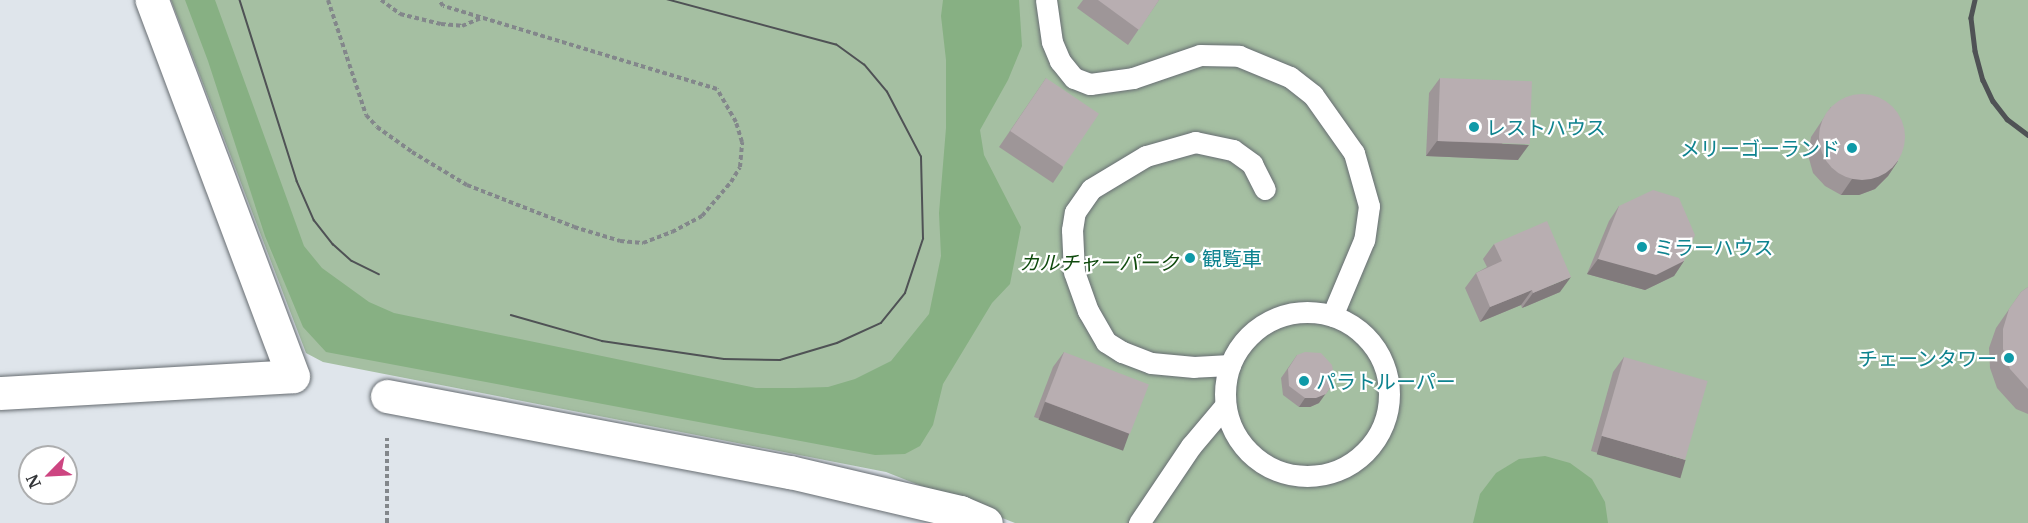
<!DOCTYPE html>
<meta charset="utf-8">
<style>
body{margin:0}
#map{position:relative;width:2028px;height:523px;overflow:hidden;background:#dfe5eb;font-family:Merriweather,"Noto Sans JP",serif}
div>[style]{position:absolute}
.green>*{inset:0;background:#a5bfa2}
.forest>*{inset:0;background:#87b083}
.path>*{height:4px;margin-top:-2px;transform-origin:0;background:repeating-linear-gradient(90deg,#83878b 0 4.5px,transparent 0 7.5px)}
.roads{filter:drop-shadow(0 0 2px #676d72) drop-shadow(0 0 2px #676d72)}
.lane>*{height:21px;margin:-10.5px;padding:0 10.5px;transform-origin:10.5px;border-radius:10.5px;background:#fff}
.lane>.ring{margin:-10.5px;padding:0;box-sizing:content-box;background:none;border:21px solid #fff;border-radius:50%}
.street>*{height:33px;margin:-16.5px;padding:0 16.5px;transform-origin:16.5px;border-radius:16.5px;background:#fff}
.tram>*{height:1.5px;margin:-0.75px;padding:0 0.75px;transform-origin:0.75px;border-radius:0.75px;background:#4f5255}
.rail>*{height:4.5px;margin:-2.25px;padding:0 2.25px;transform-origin:2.25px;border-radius:2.25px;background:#4f5255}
.wall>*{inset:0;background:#9e9698}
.shaded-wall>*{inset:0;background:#817a7c;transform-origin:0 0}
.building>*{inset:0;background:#b8aeb1;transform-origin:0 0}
.round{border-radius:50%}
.dots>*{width:16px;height:16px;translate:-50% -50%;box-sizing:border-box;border:3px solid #fff;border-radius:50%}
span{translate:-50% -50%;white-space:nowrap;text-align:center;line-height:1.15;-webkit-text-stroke:4.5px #fff;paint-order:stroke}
.culture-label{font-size:20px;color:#0d838f}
.left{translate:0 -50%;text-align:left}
.right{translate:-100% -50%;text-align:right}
.park-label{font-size:20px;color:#104b0e;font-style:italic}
.north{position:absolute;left:18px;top:445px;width:60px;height:60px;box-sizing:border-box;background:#fff;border:2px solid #adaeaf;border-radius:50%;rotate:246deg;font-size:16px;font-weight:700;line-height:24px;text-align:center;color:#333538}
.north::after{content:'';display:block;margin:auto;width:21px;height:27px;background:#cd4581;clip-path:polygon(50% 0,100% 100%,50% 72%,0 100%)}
</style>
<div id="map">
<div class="green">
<i style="clip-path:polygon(171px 0,2028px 0,2028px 523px,1015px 523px,886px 472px,323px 362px,306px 353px)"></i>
</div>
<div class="forest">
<i style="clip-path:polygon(185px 0,215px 0,304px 246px,322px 268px,369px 302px,394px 313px,756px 388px,795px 388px,828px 387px,855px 379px,891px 361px,929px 314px,941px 256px,939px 213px,946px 128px,946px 60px,941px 16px,943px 0,1019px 0,1022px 46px,1008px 80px,980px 130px,984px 155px,1021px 227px,1010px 284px,992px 303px,943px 384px,933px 425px,920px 446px,905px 454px,875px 455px,326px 352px,303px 327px,265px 236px,208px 61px)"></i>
<i style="clip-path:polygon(1545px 456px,1570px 463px,1592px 479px,1605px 502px,1608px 523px,1473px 523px,1480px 494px,1496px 473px,1519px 459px)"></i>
</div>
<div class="path">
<i style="left:328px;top:0;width:121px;rotate:71.7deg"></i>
<i style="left:366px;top:115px;width:16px;rotate:47deg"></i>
<i style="left:377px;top:127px;width:43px;rotate:35.5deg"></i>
<i style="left:412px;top:152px;width:64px;rotate:31deg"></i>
<i style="left:467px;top:185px;width:115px;rotate:21.4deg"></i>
<i style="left:574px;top:227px;width:48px;rotate:16.9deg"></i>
<i style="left:620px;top:241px;width:23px;rotate:5deg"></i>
<i style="left:643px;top:243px;width:31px;rotate:-21deg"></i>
<i style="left:672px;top:232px;width:34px;rotate:-28deg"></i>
<i style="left:702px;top:216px;width:45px;rotate:-49.5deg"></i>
<i style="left:731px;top:182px;width:17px;rotate:-59deg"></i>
<i style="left:740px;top:167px;width:25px;rotate:-85deg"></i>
<i style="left:742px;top:142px;width:21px;rotate:-107deg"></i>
<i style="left:736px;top:122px;width:38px;rotate:-120deg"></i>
<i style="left:717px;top:89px;width:286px;rotate:-163.1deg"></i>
<i style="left:443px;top:6px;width:7px;rotate:-124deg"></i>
<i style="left:381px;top:0;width:24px;rotate:36deg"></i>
<i style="left:400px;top:14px;width:42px;rotate:13.7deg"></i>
<i style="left:441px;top:24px;width:21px;rotate:5deg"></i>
<i style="left:462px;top:26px;width:21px;rotate:-23deg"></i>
<i style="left:387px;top:523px;width:85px;rotate:-90deg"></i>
</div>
<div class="roads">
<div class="lane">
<i style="left:1046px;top:0;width:42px;rotate:81.9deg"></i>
<i style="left:1052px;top:42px;width:21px;rotate:67deg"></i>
<i style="left:1060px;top:61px;width:22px;rotate:51deg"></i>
<i style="left:1074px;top:78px;width:17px;rotate:21deg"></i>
<i style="left:1090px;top:84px;width:43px;rotate:-7.9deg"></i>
<i style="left:1133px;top:78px;width:71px;rotate:-18.9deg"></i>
<i style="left:1200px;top:55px;width:39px;rotate:1deg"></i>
<i style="left:1239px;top:56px;width:55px;rotate:22.4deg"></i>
<i style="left:1290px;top:77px;width:29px;rotate:38deg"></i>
<i style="left:1313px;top:95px;width:71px;rotate:54.7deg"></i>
<i style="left:1354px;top:153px;width:55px;rotate:74.2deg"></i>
<i style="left:1369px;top:206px;width:34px;rotate:98deg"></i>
<i style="left:1364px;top:240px;width:82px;rotate:112.8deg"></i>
<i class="ring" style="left:1225px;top:312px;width:143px;height:143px"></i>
<i style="left:1230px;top:365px;width:36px;rotate:177deg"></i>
<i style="left:1194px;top:367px;width:43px;rotate:-174.7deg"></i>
<i style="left:1151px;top:363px;width:31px;rotate:-159deg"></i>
<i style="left:1122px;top:352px;width:19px;rotate:-148deg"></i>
<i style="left:1106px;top:342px;width:36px;rotate:-120deg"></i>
<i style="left:1088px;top:311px;width:41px;rotate:-109.7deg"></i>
<i style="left:1074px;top:272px;width:42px;rotate:-92.7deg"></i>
<i style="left:1072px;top:230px;width:18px;rotate:-81deg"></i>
<i style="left:1075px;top:212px;width:28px;rotate:-55deg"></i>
<i style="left:1091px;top:189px;width:64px;rotate:-31deg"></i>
<i style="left:1146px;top:156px;width:51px;rotate:-15.9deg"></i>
<i style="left:1195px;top:142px;width:39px;rotate:12deg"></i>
<i style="left:1233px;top:150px;width:24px;rotate:36deg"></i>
<i style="left:1252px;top:164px;width:28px;rotate:63deg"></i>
<i style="left:1139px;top:523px;width:93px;rotate:-56deg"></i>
<i style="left:1191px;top:446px;width:51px;rotate:-49.8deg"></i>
</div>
<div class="street">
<i style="left:0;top:393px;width:293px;rotate:-3.3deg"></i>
<i style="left:293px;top:376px;width:402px;rotate:-110.6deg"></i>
<i style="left:387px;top:396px;width:410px;rotate:10.7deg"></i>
<i style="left:790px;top:472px;width:175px;rotate:13.2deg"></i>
<i style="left:960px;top:512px;width:28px;rotate:23deg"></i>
</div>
</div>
<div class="tram">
<i style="left:240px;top:0;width:190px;rotate:72.5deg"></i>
<i style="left:297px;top:181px;width:43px;rotate:66.4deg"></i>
<i style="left:314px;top:220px;width:31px;rotate:52deg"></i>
<i style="left:333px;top:244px;width:25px;rotate:42deg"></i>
<i style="left:352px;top:261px;width:30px;rotate:26deg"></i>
<i style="left:511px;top:315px;width:95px;rotate:15.9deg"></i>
<i style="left:602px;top:341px;width:123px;rotate:8.4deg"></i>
<i style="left:724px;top:359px;width:56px;rotate:1deg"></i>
<i style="left:780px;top:360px;width:59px;rotate:-16.6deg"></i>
<i style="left:837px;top:343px;width:48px;rotate:-24.4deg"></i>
<i style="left:881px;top:323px;width:38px;rotate:-51deg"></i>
<i style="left:905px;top:293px;width:57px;rotate:-71.6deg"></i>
<i style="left:923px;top:239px;width:82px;rotate:-91.4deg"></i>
<i style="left:921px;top:157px;width:73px;rotate:-117.6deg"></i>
<i style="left:887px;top:92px;width:35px;rotate:-130deg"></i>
<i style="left:864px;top:65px;width:34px;rotate:-144deg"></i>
<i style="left:836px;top:45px;width:174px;rotate:-165deg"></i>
</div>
<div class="rail">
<i style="left:1975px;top:0;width:18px;rotate:103deg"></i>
<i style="left:1971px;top:18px;width:33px;rotate:83deg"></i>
<i style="left:1975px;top:51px;width:30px;rotate:75deg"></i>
<i style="left:1983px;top:80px;width:23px;rotate:65deg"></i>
<i style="left:1993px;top:101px;width:23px;rotate:52deg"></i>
<i style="left:2007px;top:119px;width:26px;rotate:37deg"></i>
</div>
<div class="wall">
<i style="clip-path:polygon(1083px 0,1159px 0,1128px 45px,1077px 8px)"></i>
<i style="clip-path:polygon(1046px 78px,1063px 168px,1053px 183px,999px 147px)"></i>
<i style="clip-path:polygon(1440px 78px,1518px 160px,1426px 156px,1429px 93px)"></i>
<i style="clip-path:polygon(1831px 107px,1898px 161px,1888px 176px,1875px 189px,1859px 195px,1841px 195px,1825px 186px,1813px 173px,1808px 155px,1811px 137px)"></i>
<i style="clip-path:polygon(1619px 206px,1684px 261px,1674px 276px,1645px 290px,1587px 274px,1609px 221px)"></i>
<i style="clip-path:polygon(1494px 244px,1560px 292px,1522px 308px,1521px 305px,1480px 322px,1465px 288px,1476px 273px,1487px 267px,1483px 259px)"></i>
<i style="clip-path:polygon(2028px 287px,2028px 414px,2016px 409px,1997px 388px,1990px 368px,1989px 348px,1996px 328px,2021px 292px)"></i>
<i style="clip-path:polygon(1064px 352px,1119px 448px,1034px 417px,1053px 367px)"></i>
<i style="clip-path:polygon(1297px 355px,1319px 403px,1310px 407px,1299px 407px,1283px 395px,1281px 378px)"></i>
<i style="clip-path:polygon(1624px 357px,1675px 475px,1591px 451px,1613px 372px)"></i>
</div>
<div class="shaded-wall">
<i style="clip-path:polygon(1437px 141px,1529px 145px,1518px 160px,1426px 156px)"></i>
<i style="clip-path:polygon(1898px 161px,1888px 176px,1875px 189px,1859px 195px,1841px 195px,1852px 179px)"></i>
<i style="clip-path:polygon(1598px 259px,1684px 261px,1674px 276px,1645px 290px,1587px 274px)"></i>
<i style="clip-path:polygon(1571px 277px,1560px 292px,1522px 308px,1533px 293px)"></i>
<i style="clip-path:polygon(1532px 290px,1521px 305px,1480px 322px,1490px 307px)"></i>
<i style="clip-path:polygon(1332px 385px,1319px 403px,1310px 407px,1299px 407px,1305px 398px)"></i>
<i style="left:1045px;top:402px;width:90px;height:19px;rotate:20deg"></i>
<i style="left:1602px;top:436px;width:87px;height:19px;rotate:16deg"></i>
</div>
<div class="building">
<i style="clip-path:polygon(1098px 0,1159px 0,1139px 30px)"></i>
<i style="left:1046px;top:78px;width:64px;height:64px;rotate:34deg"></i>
<i style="left:1440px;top:78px;width:92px;height:63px;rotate:2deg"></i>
<i class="round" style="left:1819px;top:94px;width:86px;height:86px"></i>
<i style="clip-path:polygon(1653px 190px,1679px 198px,1695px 235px,1684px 261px,1656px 275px,1598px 259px,1619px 206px)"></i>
<i style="clip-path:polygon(1547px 221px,1571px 277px,1533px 293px,1532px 290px,1490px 307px,1476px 273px,1502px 261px,1494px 244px)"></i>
<i style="clip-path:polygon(2028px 287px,2028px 389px,2010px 369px,2003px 349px,2003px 329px,2009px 309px,2021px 292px)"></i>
<i style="left:1064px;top:352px;width:91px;height:53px;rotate:21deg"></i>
<i style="clip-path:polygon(1305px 352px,1321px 353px,1332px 365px,1334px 376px,1332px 385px,1326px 394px,1316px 398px,1305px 398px,1289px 386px,1288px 369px,1297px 355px)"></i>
<i style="left:1624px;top:357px;width:87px;height:82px;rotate:16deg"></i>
</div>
<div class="dots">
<i style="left:1474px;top:127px;background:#0f9aa8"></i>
<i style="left:1852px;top:148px;background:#0f9aa8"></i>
<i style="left:1642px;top:247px;background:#0f9aa8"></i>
<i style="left:1190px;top:258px;background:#0f9aa8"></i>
<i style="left:2009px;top:358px;background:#0f9aa8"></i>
<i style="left:1304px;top:381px;background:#0f9aa8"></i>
</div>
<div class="culture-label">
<span class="left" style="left:1486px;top:127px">レストハウス</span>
<span class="right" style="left:1840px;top:148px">メリーゴーランド</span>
<span class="left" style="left:1654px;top:247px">ミラーハウス</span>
<span class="left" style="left:1202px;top:258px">観覧車</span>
<span class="right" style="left:1997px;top:358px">チェーンタワー</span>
<span class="left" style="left:1316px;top:381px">パラトルーパー</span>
</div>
<div class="park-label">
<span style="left:1099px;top:262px">カルチャーパーク</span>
</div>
<div class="north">N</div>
</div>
